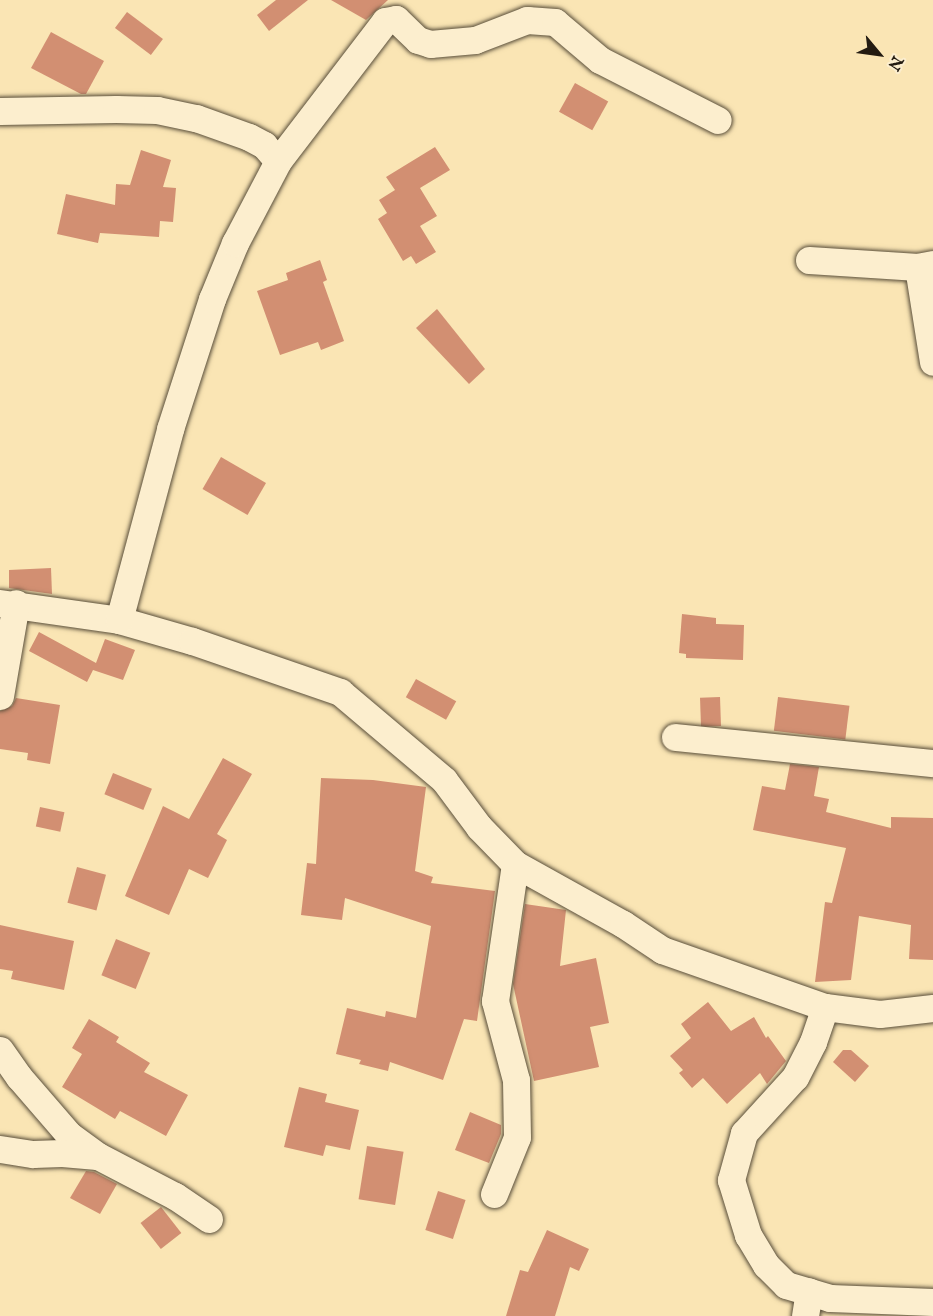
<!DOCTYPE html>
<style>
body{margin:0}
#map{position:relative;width:933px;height:1316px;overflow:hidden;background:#fae5b4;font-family:"IM FELL English",serif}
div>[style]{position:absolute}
.building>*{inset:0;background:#d28f72;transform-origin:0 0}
.roads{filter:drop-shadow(0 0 2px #594e3a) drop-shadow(0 0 2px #594e3a)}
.minor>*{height:27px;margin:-13.5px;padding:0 13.5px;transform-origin:13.5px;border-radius:13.5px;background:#fceece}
span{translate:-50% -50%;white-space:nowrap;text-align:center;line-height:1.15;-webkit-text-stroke:6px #fceece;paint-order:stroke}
.north{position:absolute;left:849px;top:24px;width:60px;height:60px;-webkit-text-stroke:4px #fceece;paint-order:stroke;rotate:119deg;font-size:16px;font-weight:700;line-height:24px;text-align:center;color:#231b11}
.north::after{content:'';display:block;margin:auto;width:21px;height:27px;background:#231b11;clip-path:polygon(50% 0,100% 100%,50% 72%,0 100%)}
</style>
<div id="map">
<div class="building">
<i style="clip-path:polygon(276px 0,308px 0,269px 31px,257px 15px)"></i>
<i style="clip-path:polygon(331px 0,388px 0,366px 20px)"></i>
<i style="left:127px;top:12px;width:45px;height:20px;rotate:37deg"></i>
<i style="clip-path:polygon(51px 32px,104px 61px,86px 94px,81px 94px,31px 68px)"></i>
<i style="left:575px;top:83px;width:38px;height:33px;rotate:29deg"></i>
<i style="clip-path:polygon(435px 147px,450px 170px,420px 188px,437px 216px,420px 226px,436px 252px,416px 264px,411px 256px,403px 261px,378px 219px,387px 213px,379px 200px,395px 190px,386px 177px)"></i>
<i style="clip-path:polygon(141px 150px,171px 160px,163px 187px,176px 188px,173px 222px,160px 221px,159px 237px,100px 233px,98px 243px,57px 234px,66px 194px,115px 205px,116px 184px,130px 185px)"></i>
<i style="clip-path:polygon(320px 260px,327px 280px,323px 282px,344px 341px,321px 350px,318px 342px,280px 355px,257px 291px,288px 280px,286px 273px)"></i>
<i style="clip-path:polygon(437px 309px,485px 369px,469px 384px,416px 328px)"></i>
<i style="left:221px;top:457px;width:52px;height:37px;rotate:30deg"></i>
<i style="clip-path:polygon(51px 568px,52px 594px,9px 588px,9px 570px)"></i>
<i style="clip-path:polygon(682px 614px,716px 618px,716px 624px,744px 625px,743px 660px,686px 658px,686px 654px,679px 653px)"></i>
<i style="clip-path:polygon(39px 632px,96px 663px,105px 639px,135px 650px,123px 680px,93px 670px,87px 682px,29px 651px)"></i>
<i style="left:416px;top:679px;width:46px;height:21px;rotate:29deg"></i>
<i style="left:720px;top:697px;width:29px;height:20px;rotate:88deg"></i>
<i style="left:778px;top:697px;width:72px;height:34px;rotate:7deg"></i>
<i style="clip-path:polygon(16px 698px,60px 705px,50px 764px,27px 760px,28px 753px,0 749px,0 711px,12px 706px)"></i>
<i style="clip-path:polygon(223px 758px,252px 774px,217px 834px,227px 840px,208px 878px,189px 869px,169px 915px,125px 896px,163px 806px,189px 819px)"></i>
<i style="clip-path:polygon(790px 764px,819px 767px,814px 796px,829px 799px,826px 812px,891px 828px,891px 817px,933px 818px,933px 960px,909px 959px,911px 925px,859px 916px,851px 980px,815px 982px,825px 902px,832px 903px,846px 848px,753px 830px,762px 786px,785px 790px)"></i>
<i style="left:113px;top:773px;width:42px;height:23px;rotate:22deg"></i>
<i style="clip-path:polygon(321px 778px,373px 780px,426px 787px,415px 871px,433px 877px,431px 883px,495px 891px,477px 1021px,464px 1019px,443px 1080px,390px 1062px,388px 1071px,359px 1064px,361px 1060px,336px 1054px,347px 1008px,385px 1017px,386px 1011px,416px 1018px,431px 926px,345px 898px,342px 920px,301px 915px,307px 863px,316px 864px)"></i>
<i style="left:40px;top:807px;width:25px;height:20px;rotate:12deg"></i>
<i style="left:77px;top:867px;width:30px;height:37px;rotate:15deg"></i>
<i style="clip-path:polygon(525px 904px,566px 910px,560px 966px,596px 958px,609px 1023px,590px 1027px,599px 1067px,534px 1081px,513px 984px)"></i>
<i style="clip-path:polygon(0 925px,74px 941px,64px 990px,11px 979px,13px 971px,0 969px)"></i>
<i style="left:116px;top:939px;width:37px;height:39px;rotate:22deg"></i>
<i style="clip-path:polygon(708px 1002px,731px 1031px,754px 1017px,766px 1038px,768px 1036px,786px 1061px,767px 1084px,760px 1073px,727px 1104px,703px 1078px,692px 1088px,679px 1073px,683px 1070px,670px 1056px,691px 1038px,681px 1024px)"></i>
<i style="clip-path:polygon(89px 1019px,119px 1037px,116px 1042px,150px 1063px,144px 1072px,188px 1095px,166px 1136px,120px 1111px,115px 1119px,62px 1087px,82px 1054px,72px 1048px)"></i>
<i style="clip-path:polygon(843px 1050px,851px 1050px,869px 1066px,855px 1082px,833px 1062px)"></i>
<i style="clip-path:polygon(299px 1087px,327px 1094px,325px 1102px,359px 1110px,350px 1150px,326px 1145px,323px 1156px,284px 1147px)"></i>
<i style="clip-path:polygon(470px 1112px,501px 1125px,501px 1134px,489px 1163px,455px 1150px)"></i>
<i style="left:367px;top:1146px;width:37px;height:54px;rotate:9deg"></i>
<i style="clip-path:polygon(86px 1171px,94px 1172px,117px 1184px,100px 1214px,70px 1198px)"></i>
<i style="left:438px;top:1191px;width:29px;height:41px;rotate:18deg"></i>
<i style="left:161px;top:1207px;width:33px;height:26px;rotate:52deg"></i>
<i style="clip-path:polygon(547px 1230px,589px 1249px,579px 1271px,570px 1267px,555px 1316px,506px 1316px,520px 1270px,528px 1272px)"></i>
</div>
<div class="roads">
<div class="minor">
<i style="left:0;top:111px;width:116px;rotate:-1deg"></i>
<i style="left:116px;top:109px;width:41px;rotate:1.4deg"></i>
<i style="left:157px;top:110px;width:40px;rotate:12deg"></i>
<i style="left:196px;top:118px;width:56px;rotate:19.7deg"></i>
<i style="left:249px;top:137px;width:17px;rotate:28deg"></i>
<i style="left:264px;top:145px;width:21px;rotate:49deg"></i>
<i style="left:809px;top:260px;width:109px;rotate:3.7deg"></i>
<i style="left:933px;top:264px;width:15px;rotate:169deg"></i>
<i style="left:918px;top:267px;width:96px;rotate:81deg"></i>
<i style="left:0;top:603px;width:120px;rotate:8.1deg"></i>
<i style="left:119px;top:620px;width:76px;rotate:16deg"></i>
<i style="left:192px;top:641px;width:157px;rotate:19deg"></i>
<i style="left:340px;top:692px;width:136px;rotate:40.2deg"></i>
<i style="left:444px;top:780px;width:59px;rotate:53.3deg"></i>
<i style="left:479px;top:827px;width:52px;rotate:45.8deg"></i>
<i style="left:515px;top:864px;width:124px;rotate:29.1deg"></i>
<i style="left:623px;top:924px;width:47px;rotate:33.7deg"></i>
<i style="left:662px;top:950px;width:173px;rotate:19.3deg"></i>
<i style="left:825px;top:1007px;width:55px;rotate:7.3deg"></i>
<i style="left:880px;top:1014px;width:53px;rotate:-6.5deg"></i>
<i style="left:119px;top:620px;width:198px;rotate:-75deg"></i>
<i style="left:170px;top:429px;width:137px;rotate:-72.1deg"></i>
<i style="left:212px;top:299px;width:61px;rotate:-67.7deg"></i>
<i style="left:235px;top:243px;width:93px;rotate:-62.3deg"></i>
<i style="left:278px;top:161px;width:176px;rotate:-52.6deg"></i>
<i style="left:385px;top:21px;width:11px;rotate:-10deg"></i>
<i style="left:396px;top:19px;width:30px;rotate:44deg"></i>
<i style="left:418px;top:40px;width:13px;rotate:18deg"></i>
<i style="left:430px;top:44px;width:45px;rotate:-5.1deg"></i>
<i style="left:475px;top:40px;width:56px;rotate:-21deg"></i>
<i style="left:527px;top:20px;width:28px;rotate:4deg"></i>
<i style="left:555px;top:22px;width:59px;rotate:40.2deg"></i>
<i style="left:600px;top:60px;width:132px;rotate:27deg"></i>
<i style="left:0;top:696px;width:94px;rotate:-80.2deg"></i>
<i style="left:675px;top:737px;width:259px;rotate:5.8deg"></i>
<i style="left:825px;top:1007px;width:37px;rotate:109deg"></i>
<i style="left:813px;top:1042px;width:39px;rotate:117deg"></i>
<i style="left:795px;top:1077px;width:76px;rotate:132.3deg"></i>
<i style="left:744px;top:1133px;width:49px;rotate:105.5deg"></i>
<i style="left:731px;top:1180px;width:58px;rotate:72.8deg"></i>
<i style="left:748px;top:1235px;width:35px;rotate:59deg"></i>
<i style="left:766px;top:1265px;width:28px;rotate:45deg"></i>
<i style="left:786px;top:1285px;width:46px;rotate:16.5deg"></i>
<i style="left:830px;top:1298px;width:103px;rotate:2.2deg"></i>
<i style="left:0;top:1050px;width:33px;rotate:55deg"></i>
<i style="left:19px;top:1077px;width:77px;rotate:49.2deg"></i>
<i style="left:69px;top:1135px;width:36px;rotate:36deg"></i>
<i style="left:98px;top:1156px;width:87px;rotate:27.5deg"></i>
<i style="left:175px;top:1196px;width:41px;rotate:34.1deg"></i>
<i style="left:0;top:1149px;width:33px;rotate:9deg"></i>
<i style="left:33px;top:1154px;width:29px;rotate:-2deg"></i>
<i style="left:62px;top:1153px;width:35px;rotate:5deg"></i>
<i style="left:494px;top:1194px;width:61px;rotate:-68deg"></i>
<i style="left:517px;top:1137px;width:57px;rotate:-91deg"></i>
<i style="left:516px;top:1080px;width:82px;rotate:-104.9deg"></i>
<i style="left:495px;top:1001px;width:138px;rotate:-81.7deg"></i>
<i style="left:805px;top:1316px;width:25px;rotate:-81deg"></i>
</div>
</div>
<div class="north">N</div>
</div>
